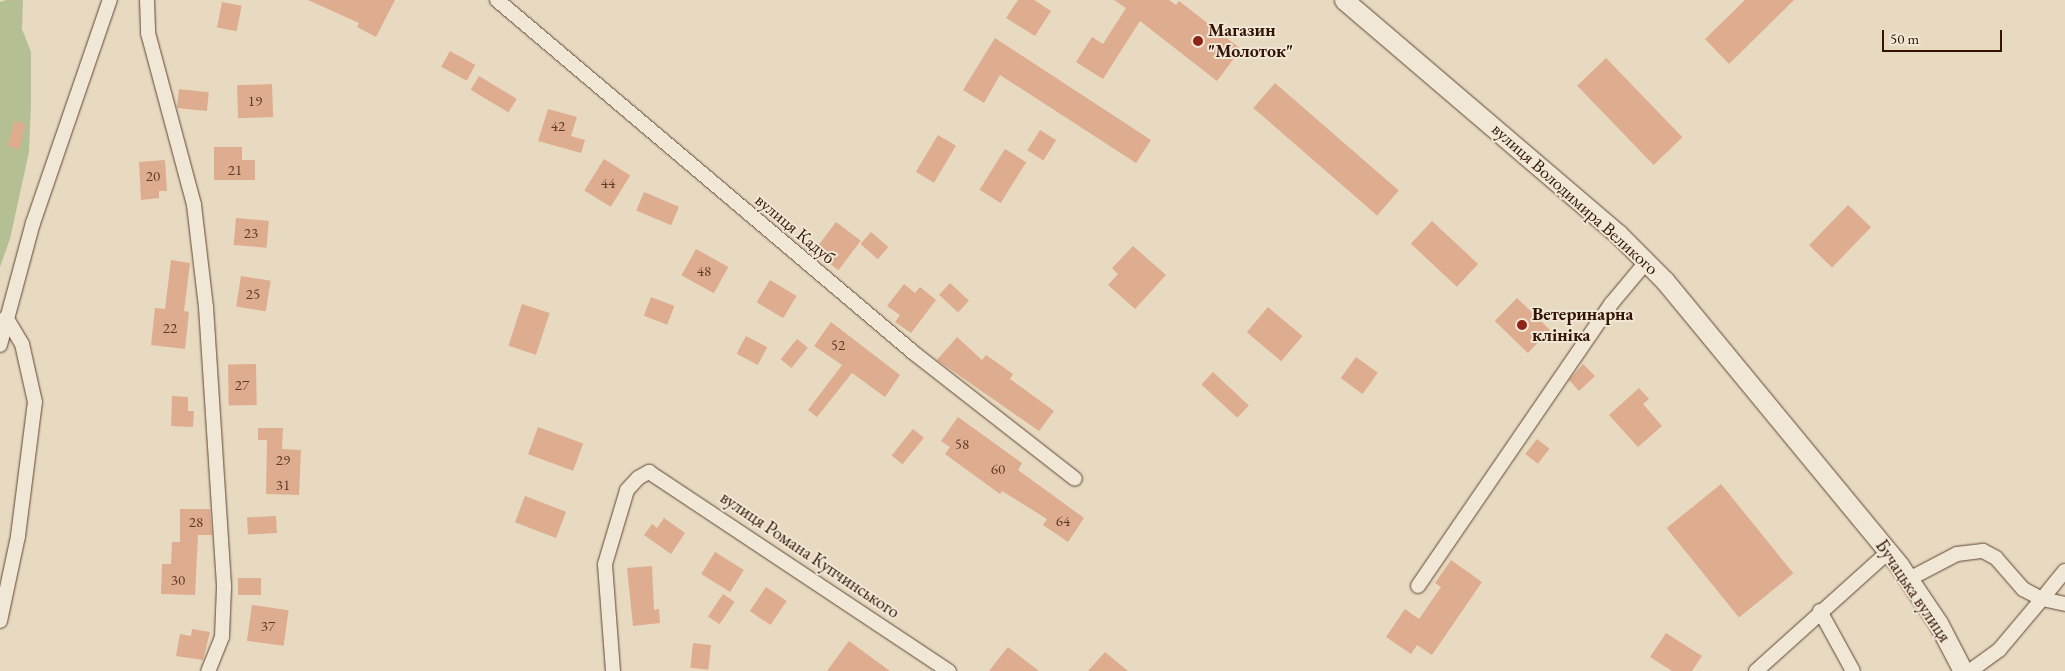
<!DOCTYPE html>
<meta charset="utf-8">
<style>
body{margin:0}
#map{position:relative;width:2065px;height:671px;overflow:hidden;background:#e8dac0;font-family:"EB Garamond",serif}
div>[style]{position:absolute}
.green>*{inset:0;background:#b4c093}
.building>*{inset:0;background:#deac8e;transform-origin:0 0}
.roads{filter:drop-shadow(0 0 1px #614533) drop-shadow(0 0 1px #614533)}
.minor>*{height:14px;margin:-7px;padding:0 7px;transform-origin:7px;border-radius:7px;background:#f0e7d6}
.secondary>*{height:19px;margin:-9.5px;padding:0 9.5px;transform-origin:9.5px;border-radius:9.5px;background:#f0e7d6}
.dots>*{width:14px;height:14px;translate:-50% -50%;box-sizing:border-box;border:2px solid #f0e7d6;border-radius:50%}
span{translate:-50% -50%;white-space:nowrap;text-align:center;line-height:1.15;-webkit-text-stroke:4px #f0e7d6;paint-order:stroke}
.number-label{font-size:15px;color:#5e3926}
.number-label span{-webkit-text-stroke-width:0}
.poi-label{font-size:18px;color:#341304;font-weight:700}
.left{translate:0 -50%;text-align:left}
.street-label{font-size:18px;color:#341304}
.scale{position:absolute;left:1882px;top:30px;width:120px;height:22px;box-sizing:border-box;border:2px solid #341304;border-top:0;padding-left:6px;font-size:15px;line-height:18px;white-space:nowrap;color:#341304;-webkit-text-stroke:4px #f0e7d6;paint-order:stroke}
</style>
<div id="map">
<div class="green">
<i style="clip-path:polygon(6px 0,23px 0,22px 29px,31px 52px,31px 106px,29px 152px,10px 239px,0 267px,0 2px)"></i>
</div>
<div class="building">
<i style="clip-path:polygon(308px 0,395px 0,376px 37px,357px 27px,359px 23px)"></i>
<i style="clip-path:polygon(1018px 0,1034px 0,1051px 11px,1035px 36px,1006px 18px)"></i>
<i style="clip-path:polygon(1114px 0,1169px 0,1176px 5px,1179px 1px,1241px 49px,1217px 81px,1140px 21px,1103px 79px,1076px 62px,1092px 37px,1103px 44px,1126px 8px)"></i>
<i style="clip-path:polygon(1745px 0,1794px 0,1729px 64px,1705px 39px)"></i>
<i style="left:222px;top:2px;width:20px;height:26px;rotate:11deg"></i>
<i style="clip-path:polygon(995px 38px,1151px 140px,1136px 163px,1000px 75px,984px 103px,963px 90px)"></i>
<i style="left:450px;top:51px;width:29px;height:18px;rotate:29deg"></i>
<i style="left:1606px;top:58px;width:110px;height:40px;rotate:46deg"></i>
<i style="left:479px;top:76px;width:44px;height:16px;rotate:31deg"></i>
<i style="left:1275px;top:83px;width:164px;height:33px;rotate:41deg"></i>
<i style="left:272px;top:84px;width:33px;height:35px;rotate:88deg"></i>
<i style="left:179px;top:89px;width:30px;height:19px;rotate:6deg"></i>
<i style="clip-path:polygon(548px 109px,577px 117px,571px 136px,585px 140px,581px 153px,538px 141px)"></i>
<i style="left:14px;top:121px;width:12px;height:26px;rotate:14deg"></i>
<i style="left:1040px;top:130px;width:19px;height:24px;rotate:32deg"></i>
<i style="left:938px;top:135px;width:21px;height:43px;rotate:31deg"></i>
<i style="clip-path:polygon(214px 147px,242px 147px,242px 160px,255px 160px,255px 180px,214px 180px)"></i>
<i style="left:1005px;top:149px;width:25px;height:48px;rotate:32deg"></i>
<i style="left:604px;top:159px;width:31px;height:37px;rotate:32deg"></i>
<i style="clip-path:polygon(165px 160px,167px 191px,159px 191px,159px 198px,141px 200px,139px 162px)"></i>
<i style="left:644px;top:192px;width:38px;height:20px;rotate:23deg"></i>
<i style="left:1848px;top:205px;width:32px;height:56px;rotate:44deg"></i>
<i style="left:236px;top:218px;width:33px;height:27px;rotate:5deg"></i>
<i style="left:1432px;top:221px;width:63px;height:31px;rotate:43deg"></i>
<i style="left:836px;top:222px;width:31px;height:37px;rotate:37deg"></i>
<i style="left:871px;top:232px;width:23px;height:16px;rotate:41deg"></i>
<i style="clip-path:polygon(1133px 246px,1166px 275px,1135px 309px,1108px 285px,1118px 274px,1112px 268px)"></i>
<i style="left:696px;top:249px;width:37px;height:30px;rotate:29deg"></i>
<i style="clip-path:polygon(171px 260px,190px 263px,184px 311px,189px 312px,185px 349px,151px 345px,155px 308px,165px 309px)"></i>
<i style="left:241px;top:276px;width:30px;height:31px;rotate:9deg"></i>
<i style="left:770px;top:280px;width:31px;height:26px;rotate:31deg"></i>
<i style="left:950px;top:283px;width:26px;height:16px;rotate:43deg"></i>
<i style="clip-path:polygon(904px 284px,915px 293px,920px 287px,936px 300px,911px 333px,895px 322px,900px 315px,887px 306px)"></i>
<i style="left:651px;top:297px;width:25px;height:20px;rotate:21deg"></i>
<i style="left:1517px;top:298px;width:46px;height:32px;rotate:44deg"></i>
<i style="left:522px;top:304px;width:29px;height:44px;rotate:18deg"></i>
<i style="left:1268px;top:307px;width:45px;height:33px;rotate:40deg"></i>
<i style="clip-path:polygon(831px 322px,900px 375px,885px 397px,852px 373px,817px 417px,808px 410px,842px 365px,814px 346px)"></i>
<i style="left:746px;top:336px;width:24px;height:20px;rotate:28deg"></i>
<i style="clip-path:polygon(957px 337px,982px 360px,986px 355px,1013px 374px,1010px 379px,1054px 411px,1039px 431px,937px 360px)"></i>
<i style="left:797px;top:339px;width:14px;height:26px;rotate:39deg"></i>
<i style="left:1356px;top:357px;width:27px;height:26px;rotate:36deg"></i>
<i style="left:256px;top:364px;width:41px;height:28px;rotate:89deg"></i>
<i style="clip-path:polygon(1583px 364px,1595px 376px,1579px 391px,1569px 380px)"></i>
<i style="left:1213px;top:372px;width:49px;height:17px;rotate:43deg"></i>
<i style="clip-path:polygon(1639px 388px,1649px 399px,1643px 404px,1662px 426px,1638px 447px,1609px 415px)"></i>
<i style="clip-path:polygon(172px 396px,188px 397px,188px 411px,194px 411px,193px 427px,171px 426px)"></i>
<i style="clip-path:polygon(958px 417px,1022px 463px,1018px 470px,1084px 518px,1068px 542px,1043px 525px,1047px 519px,1002px 491px,1000px 494px,945px 454px,950px 447px,941px 441px)"></i>
<i style="left:538px;top:427px;width:48px;height:29px;rotate:20deg"></i>
<i style="clip-path:polygon(258px 428px,283px 428px,282px 449px,301px 450px,299px 495px,266px 494px,267px 440px,258px 440px)"></i>
<i style="left:913px;top:429px;width:14px;height:34px;rotate:39deg"></i>
<i style="left:1537px;top:439px;width:16px;height:19px;rotate:38deg"></i>
<i style="left:1721px;top:484px;width:115px;height:70px;rotate:51deg"></i>
<i style="left:525px;top:496px;width:44px;height:28px;rotate:21deg"></i>
<i style="clip-path:polygon(180px 509px,210px 509px,212px 535px,198px 535px,195px 595px,161px 594px,162px 564px,171px 564px,172px 542px,180px 542px)"></i>
<i style="left:276px;top:516px;width:17px;height:29px;rotate:87deg"></i>
<i style="clip-path:polygon(664px 518px,685px 533px,671px 554px,644px 535px,652px 524px,657px 528px)"></i>
<i style="left:715px;top:552px;width:34px;height:26px;rotate:32deg"></i>
<i style="clip-path:polygon(1451px 560px,1482px 582px,1432px 655px,1417px 645px,1411px 654px,1386px 637px,1405px 609px,1419px 619px,1441px 587px,1435px 583px)"></i>
<i style="clip-path:polygon(652px 566px,654px 610px,659px 609px,660px 623px,633px 626px,627px 568px)"></i>
<i style="left:238px;top:578px;width:23px;height:17px"></i>
<i style="left:766px;top:587px;width:25px;height:29px;rotate:34deg"></i>
<i style="left:723px;top:594px;width:14px;height:27px;rotate:34deg"></i>
<i style="left:252px;top:605px;width:37px;height:36px;rotate:8deg"></i>
<i style="clip-path:polygon(192px 629px,210px 632px,203px 660px,176px 656px,180px 634px,191px 636px)"></i>
<i style="clip-path:polygon(1666px 633px,1702px 656px,1692px 671px,1672px 671px,1650px 657px)"></i>
<i style="clip-path:polygon(849px 641px,890px 671px,827px 671px)"></i>
<i style="left:693px;top:643px;width:18px;height:25px;rotate:6deg"></i>
<i style="clip-path:polygon(1008px 647px,1039px 671px,989px 671px)"></i>
<i style="clip-path:polygon(1105px 652px,1128px 671px,1088px 671px)"></i>
</div>
<div class="roads">
<div class="minor">
<i style="left:147px;top:0;width:33px;rotate:88deg"></i>
<i style="left:148px;top:33px;width:178px;rotate:75deg"></i>
<i style="left:194px;top:205px;width:103px;rotate:83.3deg"></i>
<i style="left:206px;top:307px;width:281px;rotate:86.3deg"></i>
<i style="left:224px;top:587px;width:50px;rotate:92.3deg"></i>
<i style="left:222px;top:637px;width:37px;rotate:112deg"></i>
<i style="left:497px;top:0;width:546px;rotate:40.25deg"></i>
<i style="left:914px;top:353px;width:204px;rotate:38deg"></i>
<i style="left:0;top:345px;width:126px;rotate:-74.9deg"></i>
<i style="left:33px;top:223px;width:236px;rotate:-71deg"></i>
<i style="left:1909px;top:579px;width:54px;rotate:-27.5deg"></i>
<i style="left:1957px;top:554px;width:26px;rotate:-7deg"></i>
<i style="left:1983px;top:551px;width:15px;rotate:28deg"></i>
<i style="left:1996px;top:558px;width:41px;rotate:48.9deg"></i>
<i style="left:2023px;top:589px;width:21px;rotate:28deg"></i>
<i style="left:2042px;top:599px;width:36px;rotate:-51deg"></i>
<i style="left:1418px;top:586px;width:342px;rotate:-55.6deg"></i>
<i style="left:1611px;top:304px;width:56px;rotate:-50.1deg"></i>
<i style="left:1820px;top:611px;width:68px;rotate:61.2deg"></i>
<i style="left:0;top:621px;width:87px;rotate:-78deg"></i>
<i style="left:18px;top:536px;width:135px;rotate:-82.8deg"></i>
<i style="left:35px;top:402px;width:59px;rotate:-102.6deg"></i>
<i style="left:22px;top:344px;width:31px;rotate:-121deg"></i>
<i style="left:613px;top:671px;width:107px;rotate:-94.3deg"></i>
<i style="left:605px;top:564px;width:77px;rotate:-73.4deg"></i>
<i style="left:627px;top:490px;width:16px;rotate:-47deg"></i>
<i style="left:638px;top:478px;width:13px;rotate:-29deg"></i>
<i style="left:649px;top:472px;width:360px;rotate:33.6deg"></i>
<i style="left:1756px;top:671px;width:178px;rotate:-42deg"></i>
<i style="left:1970px;top:671px;width:36px;rotate:-36deg"></i>
<i style="left:1999px;top:650px;width:67px;rotate:-49.9deg"></i>
<i style="left:2042px;top:599px;width:24px;rotate:12deg"></i>
</div>
<div class="secondary">
<i style="left:1344px;top:0;width:360px;rotate:40.5deg"></i>
<i style="left:1618px;top:234px;width:66px;rotate:45deg"></i>
<i style="left:1665px;top:281px;width:368px;rotate:50.5deg"></i>
<i style="left:1899px;top:565px;width:70px;rotate:56.1deg"></i>
<i style="left:1938px;top:623px;width:54px;rotate:62.5deg"></i>
</div>
</div>
<div class="dots">
<i style="left:1198px;top:41px;background:#8f2418"></i>
<i style="left:1522px;top:325px;background:#8f2418"></i>
</div>
<div class="number-label">
<span style="left:255px;top:101px">19</span>
<span style="left:558px;top:126px">42</span>
<span style="left:235px;top:170px">21</span>
<span style="left:153px;top:176px">20</span>
<span style="left:608px;top:183px">44</span>
<span style="left:251px;top:233px">23</span>
<span style="left:704px;top:271px">48</span>
<span style="left:253px;top:294px">25</span>
<span style="left:170px;top:328px">22</span>
<span style="left:838px;top:345px">52</span>
<span style="left:242px;top:385px">27</span>
<span style="left:962px;top:444px">58</span>
<span style="left:283px;top:460px">29</span>
<span style="left:998px;top:469px">60</span>
<span style="left:283px;top:485px">31</span>
<span style="left:1063px;top:521px">64</span>
<span style="left:196px;top:522px">28</span>
<span style="left:178px;top:580px">30</span>
<span style="left:268px;top:626px">37</span>
</div>
<div class="poi-label">
<span class="left" style="left:1208px;top:41px">Магазин<br>"Молоток"</span>
<span class="left" style="left:1532px;top:325px">Ветеринарна<br>клініка</span>
</div>
<div class="street-label">
<span style="left:1575px;top:199px;rotate:42deg">вулиця Володимира Великого</span>
<span style="left:795px;top:229px;rotate:40deg">вулиця Кадуб</span>
<span style="left:810px;top:555px;rotate:34deg">вулиця Романа Купчинського</span>
<span style="left:1913px;top:591px;rotate:56deg">Бучацька вулиця</span>
</div>
<div class="scale">50 m</div>
</div>
